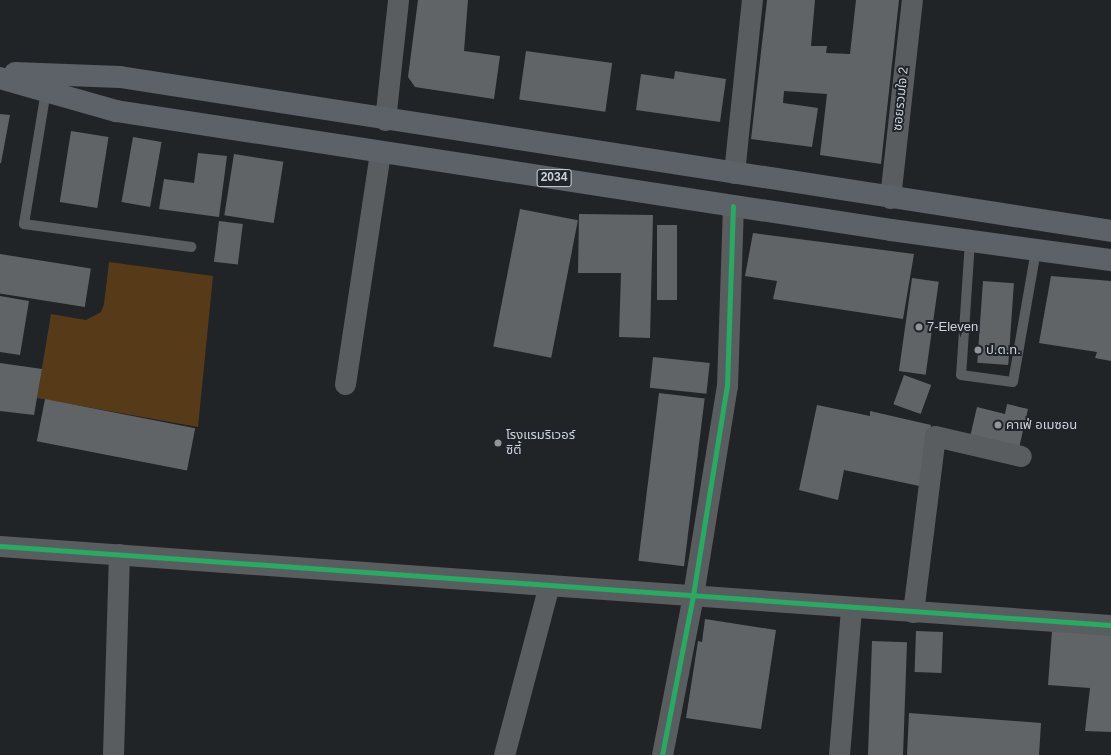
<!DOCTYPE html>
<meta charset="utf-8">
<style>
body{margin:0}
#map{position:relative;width:1111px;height:755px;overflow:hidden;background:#212427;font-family:Helvetica,"Noto Sans Thai",sans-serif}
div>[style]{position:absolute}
.green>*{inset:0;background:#573a17}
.building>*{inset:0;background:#616467;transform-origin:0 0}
.lane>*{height:10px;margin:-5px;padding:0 5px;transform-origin:5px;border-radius:5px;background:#5a5d60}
.street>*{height:21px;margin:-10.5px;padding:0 10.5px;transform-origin:10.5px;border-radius:10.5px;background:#5a5d60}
.primary>*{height:22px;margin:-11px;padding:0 11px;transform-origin:11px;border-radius:11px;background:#5c6268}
.cycleway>*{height:5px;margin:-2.5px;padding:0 2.5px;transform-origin:2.5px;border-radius:2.5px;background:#26ab63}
.dots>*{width:11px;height:11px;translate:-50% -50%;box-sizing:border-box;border:2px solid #1e242a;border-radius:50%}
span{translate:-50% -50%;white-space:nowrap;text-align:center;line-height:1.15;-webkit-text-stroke:4px #1e242a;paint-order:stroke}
.shield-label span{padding:1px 3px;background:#1e242a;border:1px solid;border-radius:3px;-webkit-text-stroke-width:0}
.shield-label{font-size:12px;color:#cfd3d7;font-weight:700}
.street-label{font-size:13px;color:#cfd3d7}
.poi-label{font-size:13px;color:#cfd3d7}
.left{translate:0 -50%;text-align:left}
</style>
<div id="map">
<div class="green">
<i style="clip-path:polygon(109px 262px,213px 276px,198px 427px,37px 398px,51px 314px,86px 320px,101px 312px,104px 304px)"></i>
</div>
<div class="building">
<i style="clip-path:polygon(418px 0,468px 0,464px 51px,500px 56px,494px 99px,415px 87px,408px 77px)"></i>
<i style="clip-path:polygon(767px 0,815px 0,811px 46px,827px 46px,826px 53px,850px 54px,856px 0,899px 0,881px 164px,820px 155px,827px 94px,784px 91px,783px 103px,818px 108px,812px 147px,751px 139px)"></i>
<i style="left:526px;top:51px;width:87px;height:49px;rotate:8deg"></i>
<i style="clip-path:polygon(675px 71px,726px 79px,720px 122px,636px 110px,641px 74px,674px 79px)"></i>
<i style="clip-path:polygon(0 114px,10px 115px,1px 163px,0 163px)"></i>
<i style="left:71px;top:131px;width:38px;height:72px;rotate:9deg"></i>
<i style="left:133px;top:137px;width:29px;height:66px;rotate:10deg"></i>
<i style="clip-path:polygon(198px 153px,227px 156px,219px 217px,159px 209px,164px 179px,194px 183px)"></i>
<i style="left:234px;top:154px;width:50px;height:62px;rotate:9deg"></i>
<i style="left:520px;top:209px;width:59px;height:140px;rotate:11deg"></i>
<i style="clip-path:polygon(579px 214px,653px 215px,650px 338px,619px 337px,621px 273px,578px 273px)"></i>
<i style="left:219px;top:221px;width:24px;height:41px;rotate:7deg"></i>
<i style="left:657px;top:225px;width:20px;height:75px"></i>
<i style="clip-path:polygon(753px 233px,914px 254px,903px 319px,773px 299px,777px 281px,745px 276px)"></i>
<i style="left:0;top:254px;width:92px;height:39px;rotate:9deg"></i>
<i style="clip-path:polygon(1051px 276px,1111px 281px,1111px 361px,1095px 358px,1097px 352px,1039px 343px)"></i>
<i style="left:912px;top:278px;width:27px;height:94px;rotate:8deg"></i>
<i style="left:983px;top:281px;width:31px;height:82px;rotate:4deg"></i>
<i style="clip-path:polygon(0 296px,29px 301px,20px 355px,0 352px)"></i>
<i style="left:653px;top:357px;width:57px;height:31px;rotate:6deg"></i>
<i style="clip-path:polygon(0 363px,42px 369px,34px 415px,0 411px)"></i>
<i style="left:904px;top:375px;width:29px;height:31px;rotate:20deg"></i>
<i style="left:659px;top:393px;width:46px;height:169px;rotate:7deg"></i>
<i style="left:45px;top:399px;width:153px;height:43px;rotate:11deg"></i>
<i style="clip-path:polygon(1007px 404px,1028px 409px,1019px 448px,970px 437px,977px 407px,1005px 414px)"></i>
<i style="clip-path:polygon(817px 405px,870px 416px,870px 411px,931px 425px,924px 487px,844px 470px,838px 500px,799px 490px)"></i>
<i style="clip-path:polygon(705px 619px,776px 630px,761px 729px,686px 718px,698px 641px,702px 642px)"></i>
<i style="left:916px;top:631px;width:27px;height:41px;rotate:2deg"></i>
<i style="clip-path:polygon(1052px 631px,1111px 635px,1111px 732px,1085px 731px,1090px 688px,1048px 685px)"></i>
<i style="left:872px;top:641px;width:35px;height:114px;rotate:2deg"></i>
<i style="clip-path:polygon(909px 713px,1041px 723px,1039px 755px,907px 755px)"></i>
</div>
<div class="lane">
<i style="left:46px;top:91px;width:135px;rotate:99.4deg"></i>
<i style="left:24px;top:224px;width:169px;rotate:7.8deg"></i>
<i style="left:970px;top:241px;width:134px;rotate:93.8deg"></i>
<i style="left:961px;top:375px;width:52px;rotate:7.7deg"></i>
<i style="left:1013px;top:382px;width:134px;rotate:-80.1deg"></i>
</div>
<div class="street">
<i style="left:385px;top:120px;width:121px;rotate:-83.8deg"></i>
<i style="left:734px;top:173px;width:174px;rotate:-84.1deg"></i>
<i style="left:890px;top:198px;width:199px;rotate:-83.7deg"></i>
<i style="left:345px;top:384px;width:235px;rotate:-81.4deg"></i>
<i style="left:0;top:546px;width:1114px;rotate:4.07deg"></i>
<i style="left:913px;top:612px;width:177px;rotate:-82.9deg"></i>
<i style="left:935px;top:436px;width:88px;rotate:13.1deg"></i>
<i style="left:113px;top:755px;width:201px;rotate:-88.3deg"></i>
<i style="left:504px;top:755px;width:176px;rotate:-75.2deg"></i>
<i style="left:662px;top:755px;width:163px;rotate:-79deg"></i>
<i style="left:693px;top:595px;width:212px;rotate:-80.8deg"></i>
<i style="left:727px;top:386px;width:180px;rotate:-88.1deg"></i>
<i style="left:839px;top:755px;width:147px;rotate:-85.3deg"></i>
</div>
<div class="primary">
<i style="left:15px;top:73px;width:105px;rotate:2.2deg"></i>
<i style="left:120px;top:77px;width:1003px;rotate:8.83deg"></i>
<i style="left:0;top:78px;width:121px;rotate:15.9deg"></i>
<i style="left:116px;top:111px;width:784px;rotate:8.73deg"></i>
<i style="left:891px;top:230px;width:222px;rotate:7.8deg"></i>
</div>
<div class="cycleway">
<i style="left:0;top:546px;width:1114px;rotate:4.07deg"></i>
<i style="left:662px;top:755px;width:163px;rotate:-79deg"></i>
<i style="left:693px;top:595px;width:212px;rotate:-80.8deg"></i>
<i style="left:727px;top:386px;width:180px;rotate:-88.1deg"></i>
</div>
<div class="dots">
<i style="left:919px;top:327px;background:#929699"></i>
<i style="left:978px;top:350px;background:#929699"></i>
<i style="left:998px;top:425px;background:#929699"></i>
<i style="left:498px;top:443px;background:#929699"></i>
</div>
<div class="shield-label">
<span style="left:554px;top:178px">2034</span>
</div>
<div class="street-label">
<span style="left:901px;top:99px;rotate:-84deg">ซอยรวมใจ 2</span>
</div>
<div class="poi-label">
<span class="left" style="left:927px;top:327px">7-Eleven</span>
<span class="left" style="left:986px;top:350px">ป.ต.ท.</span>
<span class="left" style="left:1006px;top:425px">คาเฟ่ อเมซอน</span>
<span class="left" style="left:506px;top:443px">โรงแรมริเวอร์<br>ซิตี้</span>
</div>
</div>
